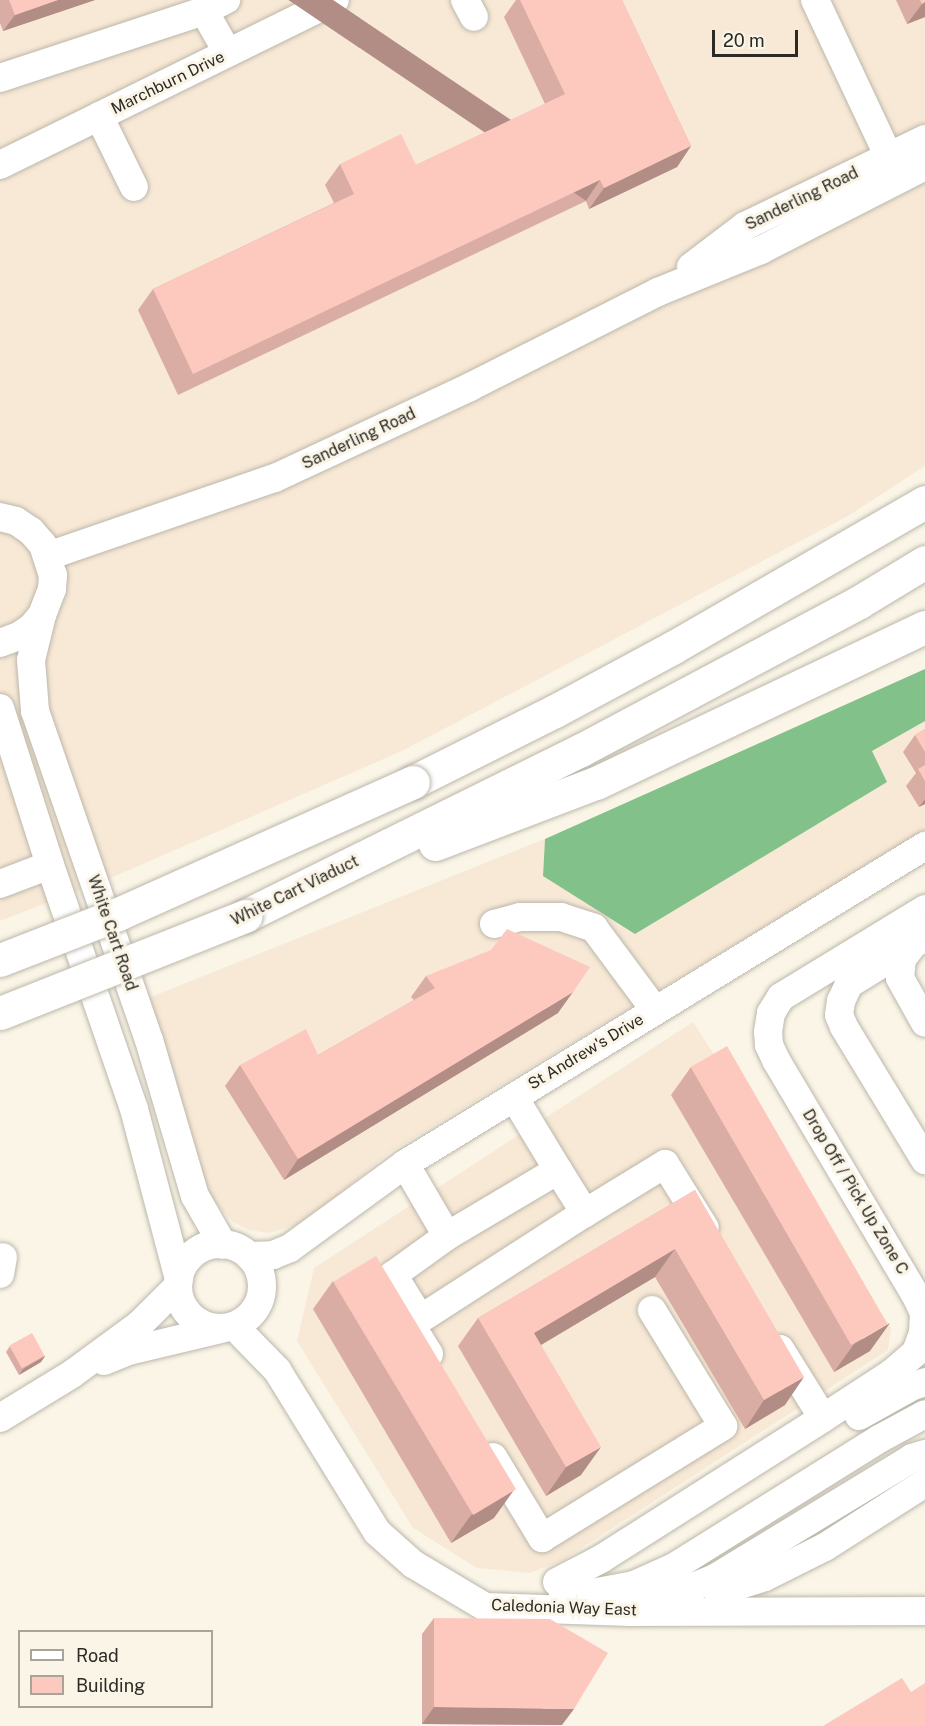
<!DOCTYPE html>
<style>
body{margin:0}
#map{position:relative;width:925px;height:1726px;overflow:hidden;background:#faf5e7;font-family:"Public Sans",sans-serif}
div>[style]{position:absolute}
.commercial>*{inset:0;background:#f8e9d6}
.forest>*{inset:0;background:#82c18a}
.roads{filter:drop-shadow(0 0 2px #bcb7aa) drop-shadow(0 0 2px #bcb7aa)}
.minor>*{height:28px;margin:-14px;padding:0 14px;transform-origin:14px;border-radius:14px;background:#fff}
.minor>.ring{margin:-14px;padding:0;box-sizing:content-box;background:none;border:28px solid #fff;border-radius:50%}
.highway>*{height:33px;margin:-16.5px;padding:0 16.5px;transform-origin:16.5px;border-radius:16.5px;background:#fff}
.bridges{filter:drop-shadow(0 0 2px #bcb7aa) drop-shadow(0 0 2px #bcb7aa)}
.highway-bridge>*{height:33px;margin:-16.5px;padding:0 16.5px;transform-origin:16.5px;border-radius:16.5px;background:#fff}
.wall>*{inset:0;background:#daada4}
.shaded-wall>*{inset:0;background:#b18d86;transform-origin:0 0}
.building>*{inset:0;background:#fdc9bf;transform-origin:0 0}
span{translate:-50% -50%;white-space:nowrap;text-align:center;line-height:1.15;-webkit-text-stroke:6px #faf5e7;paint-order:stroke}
.street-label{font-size:16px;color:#2c2a25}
.legend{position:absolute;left:18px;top:1630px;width:195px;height:78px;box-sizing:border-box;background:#faf5e7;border:2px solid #a8a499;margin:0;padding:8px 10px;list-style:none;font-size:18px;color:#2c2a25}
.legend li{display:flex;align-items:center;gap:12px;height:30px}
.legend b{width:30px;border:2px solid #a8a499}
.scale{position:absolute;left:712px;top:30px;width:86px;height:27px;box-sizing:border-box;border:3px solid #2c2a25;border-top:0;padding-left:8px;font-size:18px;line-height:21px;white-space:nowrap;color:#2c2a25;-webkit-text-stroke:4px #faf5e7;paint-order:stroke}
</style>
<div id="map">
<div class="commercial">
<i style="clip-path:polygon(0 0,925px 0,925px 466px,848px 516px,402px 751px,106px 880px,0 921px)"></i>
<i style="clip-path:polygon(925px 721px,925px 830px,390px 1152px,306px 1222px,269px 1233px,249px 1230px,233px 1222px,210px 1197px,146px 999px,545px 839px,543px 876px,887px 782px,872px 751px)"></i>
<i style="clip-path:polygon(693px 1022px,891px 1328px,888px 1350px,563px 1560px,530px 1573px,477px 1568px,413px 1528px,297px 1341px,314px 1268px)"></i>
</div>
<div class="forest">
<i style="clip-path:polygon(925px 669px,925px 721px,872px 751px,887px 782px,635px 934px,543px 876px,545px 839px)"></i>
</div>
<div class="roads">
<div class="minor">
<i style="left:465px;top:0;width:19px;rotate:62deg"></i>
<i style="left:815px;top:0;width:174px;rotate:64.8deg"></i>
<i style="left:204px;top:11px;width:48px;rotate:60.3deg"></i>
<i style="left:0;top:78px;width:215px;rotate:-18.2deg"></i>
<i style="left:204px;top:11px;width:25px;rotate:-27deg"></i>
<i style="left:99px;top:116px;width:79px;rotate:63.8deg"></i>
<i style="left:0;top:165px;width:373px;rotate:-26.2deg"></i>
<i style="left:691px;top:267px;width:68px;rotate:-37.2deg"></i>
<i style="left:745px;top:226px;width:200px;rotate:-25.8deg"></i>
<i style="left:0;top:517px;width:16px;rotate:14deg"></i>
<i style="left:16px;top:521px;width:18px;rotate:34deg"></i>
<i style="left:31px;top:531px;width:18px;rotate:49deg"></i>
<i style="left:43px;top:545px;width:32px;rotate:72deg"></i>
<i style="left:53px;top:575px;width:14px;rotate:94deg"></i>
<i style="left:52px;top:589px;width:28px;rotate:111deg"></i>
<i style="left:42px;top:615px;width:16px;rotate:130deg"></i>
<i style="left:32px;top:627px;width:16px;rotate:145deg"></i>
<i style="left:19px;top:636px;width:20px;rotate:160deg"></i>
<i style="left:48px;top:556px;width:240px;rotate:-19deg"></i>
<i style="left:275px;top:478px;width:215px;rotate:-25deg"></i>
<i style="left:470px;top:387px;width:211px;rotate:-26.8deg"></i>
<i style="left:658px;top:292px;width:111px;rotate:-22.2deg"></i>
<i style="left:761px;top:250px;width:184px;rotate:-27.1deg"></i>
<i style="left:42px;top:615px;width:46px;rotate:103.7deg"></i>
<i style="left:31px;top:660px;width:51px;rotate:85.5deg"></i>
<i style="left:35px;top:711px;width:348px;rotate:70.9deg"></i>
<i style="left:149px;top:1040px;width:163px;rotate:73.6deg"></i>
<i style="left:195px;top:1196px;width:56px;rotate:60.3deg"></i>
<i style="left:0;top:708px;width:165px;rotate:72.3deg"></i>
<i style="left:50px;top:865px;width:258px;rotate:71deg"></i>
<i style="left:134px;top:1109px;width:176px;rotate:75.2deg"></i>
<i style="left:0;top:884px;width:53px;rotate:-20.8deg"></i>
<i style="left:494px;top:924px;width:27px;rotate:-15deg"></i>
<i style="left:520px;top:917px;width:41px"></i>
<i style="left:561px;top:917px;width:35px;rotate:18deg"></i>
<i style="left:594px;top:928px;width:102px;rotate:53.4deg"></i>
<i style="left:925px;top:937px;width:89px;rotate:148.3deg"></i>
<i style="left:849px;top:984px;width:19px;rotate:115deg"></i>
<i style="left:841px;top:1001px;width:14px;rotate:98deg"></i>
<i style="left:839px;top:1015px;width:13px;rotate:67deg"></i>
<i style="left:844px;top:1027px;width:156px;rotate:58.7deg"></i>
<i style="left:912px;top:946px;width:16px;rotate:128deg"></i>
<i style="left:902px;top:959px;width:19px;rotate:96deg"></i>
<i style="left:900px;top:978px;width:51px;rotate:60.9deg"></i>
<i style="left:405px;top:1164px;width:83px;rotate:59.7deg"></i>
<i style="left:447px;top:1236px;width:129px;rotate:-30.7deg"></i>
<i style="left:558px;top:1170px;width:85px;rotate:-121.1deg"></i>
<i style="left:558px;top:1170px;width:51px;rotate:57.9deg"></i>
<i style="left:585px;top:1213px;width:94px;rotate:-31.5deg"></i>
<i style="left:665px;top:1164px;width:75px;rotate:58deg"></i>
<i class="ring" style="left:178px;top:1244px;width:56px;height:56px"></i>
<i style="left:249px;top:1256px;width:24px;rotate:-2deg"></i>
<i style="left:273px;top:1255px;width:18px;rotate:-22deg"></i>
<i style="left:290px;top:1248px;width:142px;rotate:-36.1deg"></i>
<i style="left:405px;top:1164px;width:610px;rotate:-31.45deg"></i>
<i style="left:0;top:1274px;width:17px;rotate:-80deg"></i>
<i style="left:411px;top:1325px;width:18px;rotate:-84deg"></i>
<i style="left:413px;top:1307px;width:38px;rotate:-122deg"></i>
<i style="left:393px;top:1275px;width:67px;rotate:-35.8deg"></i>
<i style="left:234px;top:1326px;width:62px;rotate:45.7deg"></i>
<i style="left:277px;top:1370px;width:190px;rotate:58.3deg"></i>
<i style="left:377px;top:1532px;width:48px;rotate:41.6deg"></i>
<i style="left:413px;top:1564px;width:84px;rotate:30.8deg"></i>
<i style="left:485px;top:1607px;width:146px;rotate:2deg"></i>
<i style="left:631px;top:1612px;width:294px;rotate:-0.2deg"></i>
<i style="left:780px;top:1349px;width:81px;rotate:58.1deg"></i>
<i style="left:429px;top:1354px;width:34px;rotate:-122deg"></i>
<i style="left:411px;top:1325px;width:207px;rotate:-32.8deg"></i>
<i style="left:104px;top:1361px;width:27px;rotate:-22deg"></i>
<i style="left:129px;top:1351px;width:95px;rotate:-13.4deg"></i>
<i style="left:859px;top:1416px;width:62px;rotate:-29.1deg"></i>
<i style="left:913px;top:1386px;width:13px;rotate:-18deg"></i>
<i style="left:0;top:1418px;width:84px;rotate:-31.4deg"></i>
<i style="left:72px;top:1374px;width:84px;rotate:-36.3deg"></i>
<i style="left:140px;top:1324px;width:54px;rotate:-45deg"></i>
<i style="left:493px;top:1457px;width:95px;rotate:58.8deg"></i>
<i style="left:542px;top:1538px;width:213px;rotate:-31.7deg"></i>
<i style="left:723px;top:1426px;width:136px;rotate:-121.5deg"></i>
<i style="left:557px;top:1582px;width:50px;rotate:-27.6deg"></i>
<i style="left:601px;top:1559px;width:263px;rotate:-32.4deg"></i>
<i style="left:823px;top:1418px;width:82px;rotate:-33.1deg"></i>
<i style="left:892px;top:1373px;width:32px;rotate:-41deg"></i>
<i style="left:916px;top:1352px;width:20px;rotate:-70deg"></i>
<i style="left:923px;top:1333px;width:20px;rotate:-87deg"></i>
<i style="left:924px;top:1313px;width:19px;rotate:-115deg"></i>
<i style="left:916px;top:1296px;width:274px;rotate:-120.7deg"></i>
<i style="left:776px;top:1060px;width:17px;rotate:-115deg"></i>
<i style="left:769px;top:1045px;width:13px;rotate:-94deg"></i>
<i style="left:768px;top:1032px;width:19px;rotate:-81deg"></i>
<i style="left:771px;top:1013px;width:19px;rotate:-58deg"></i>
<i style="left:781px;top:997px;width:169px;rotate:-31.4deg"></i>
<i style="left:718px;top:1592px;width:49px;rotate:-17.7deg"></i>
<i style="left:765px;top:1577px;width:67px;rotate:-26.6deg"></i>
<i style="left:825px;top:1547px;width:119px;rotate:-32.6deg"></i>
<i style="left:563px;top:1594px;width:29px;rotate:-2deg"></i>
<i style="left:592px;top:1593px;width:43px;rotate:-10.8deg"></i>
<i style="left:634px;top:1585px;width:44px;rotate:-24.2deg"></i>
<i style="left:674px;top:1567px;width:242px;rotate:-32deg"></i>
<i style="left:879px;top:1439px;width:52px;rotate:-28.5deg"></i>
<i style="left:646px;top:1606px;width:74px;rotate:-22.1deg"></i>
<i style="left:715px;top:1578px;width:231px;rotate:-31.3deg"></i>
<i style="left:912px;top:1458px;width:14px;rotate:-17deg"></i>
</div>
<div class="highway">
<i style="left:413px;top:782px;width:159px;rotate:-26.6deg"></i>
<i style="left:555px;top:711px;width:133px;rotate:-28.3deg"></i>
<i style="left:672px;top:648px;width:292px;rotate:-30deg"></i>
<i style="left:435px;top:844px;width:172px;rotate:-20.8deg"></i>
<i style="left:596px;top:783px;width:364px;rotate:-25.4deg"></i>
<i style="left:245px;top:916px;width:375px;rotate:-26.3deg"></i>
<i style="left:581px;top:750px;width:315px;rotate:-28deg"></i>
<i style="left:859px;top:602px;width:77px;rotate:-31.2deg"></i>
</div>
</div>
<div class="bridges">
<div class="highway-bridge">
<i style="left:0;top:960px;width:127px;rotate:-21.3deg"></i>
<i style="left:118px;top:914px;width:323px;rotate:-24.1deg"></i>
<i style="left:0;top:1013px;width:264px;rotate:-21.6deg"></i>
</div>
</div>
<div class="wall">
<i style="clip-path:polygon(0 0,95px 0,3px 31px,0 23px)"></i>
<i style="clip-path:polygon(516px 0,622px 0,691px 146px,677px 167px,589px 209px,586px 201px,178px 395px,138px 310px,153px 289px,334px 203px,325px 185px,340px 164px,416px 165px,545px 104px,504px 17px)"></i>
<i style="clip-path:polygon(896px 0,925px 0,925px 17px,907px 24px)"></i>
<i style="clip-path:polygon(925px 729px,925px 804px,919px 807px,906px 786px,916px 773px,903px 752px,915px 735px)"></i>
<i style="clip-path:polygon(426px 976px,558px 1013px,284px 1180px,225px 1086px,240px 1065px,318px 1055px,414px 1000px,411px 997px)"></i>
<i style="clip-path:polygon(691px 1067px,870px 1351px,834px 1372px,671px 1095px)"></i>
<i style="clip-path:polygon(695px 1190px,785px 1405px,745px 1429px,655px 1277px,541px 1345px,581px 1475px,546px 1496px,458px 1346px,478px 1318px)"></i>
<i style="clip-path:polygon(333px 1281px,494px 1518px,451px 1543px,313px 1309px)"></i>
<i style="clip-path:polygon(10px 1346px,45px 1356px,41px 1362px,19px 1375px,6px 1352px)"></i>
<i style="clip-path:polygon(434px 1618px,562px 1725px,422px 1724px,422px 1634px)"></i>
</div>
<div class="shaded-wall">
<i style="clip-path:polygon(58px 0,95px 0,3px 31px,15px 15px)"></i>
<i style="clip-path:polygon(925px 2px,925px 17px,907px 24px,922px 4px)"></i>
<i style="clip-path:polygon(691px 146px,677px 167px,589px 209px,604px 188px)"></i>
<i style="left:600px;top:180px;width:25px;height:451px;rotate:124deg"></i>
<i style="clip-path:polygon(925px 799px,925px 804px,919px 807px)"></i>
<i style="clip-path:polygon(573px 992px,558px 1013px,284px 1180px,298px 1159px)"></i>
<i style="clip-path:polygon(675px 1249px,655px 1277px,514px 1361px,534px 1333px)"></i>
<i style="clip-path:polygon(890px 1323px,870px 1351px,834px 1372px,854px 1344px)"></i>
<i style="clip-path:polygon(45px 1356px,41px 1362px,19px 1375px,23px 1369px)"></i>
<i style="clip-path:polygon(804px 1377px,785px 1405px,745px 1429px,764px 1400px)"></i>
<i style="clip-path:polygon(601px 1447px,581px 1475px,546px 1496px,566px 1467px)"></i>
<i style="clip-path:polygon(514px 1490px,494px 1518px,451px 1543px,471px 1515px)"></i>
<i style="clip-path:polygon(434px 1707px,574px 1709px,562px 1725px,422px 1724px)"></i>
</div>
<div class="building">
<i style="clip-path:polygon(9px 0,58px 0,15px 15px)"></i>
<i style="clip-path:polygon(520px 0,622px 0,691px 146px,604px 188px,600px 180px,193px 374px,153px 289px,354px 194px,340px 164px,401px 134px,416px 165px,565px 94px)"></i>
<i style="clip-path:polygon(920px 0,925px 0,925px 2px,922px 4px)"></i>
<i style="clip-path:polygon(925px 729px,925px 752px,915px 735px)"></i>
<i style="clip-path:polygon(925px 765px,925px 781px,918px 769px)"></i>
<i style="clip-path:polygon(507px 929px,590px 967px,573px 992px,298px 1159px,240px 1065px,306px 1029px,318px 1055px,435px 988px,426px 976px,491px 950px)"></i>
<i style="left:727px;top:1046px;width:321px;height:42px;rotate:60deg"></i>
<i style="clip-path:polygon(695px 1190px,804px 1377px,764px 1400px,675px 1249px,534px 1333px,601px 1447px,566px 1467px,478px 1318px)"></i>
<i style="left:376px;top:1256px;width:272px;height:50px;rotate:59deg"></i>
<i style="left:32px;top:1333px;width:26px;height:26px;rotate:61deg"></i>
<i style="clip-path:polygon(434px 1618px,550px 1619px,608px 1653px,574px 1709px,434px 1707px)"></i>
<i style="clip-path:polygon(902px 1678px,911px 1692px,925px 1683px,925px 1726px,823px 1726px)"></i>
</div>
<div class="street-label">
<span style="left:168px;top:83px;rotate:-26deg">Marchburn Drive</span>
<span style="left:802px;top:199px;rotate:-26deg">Sanderling Road</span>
<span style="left:359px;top:439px;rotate:-25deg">Sanderling Road</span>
<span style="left:295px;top:891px;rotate:-26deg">White Cart Viaduct</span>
<span style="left:112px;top:933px;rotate:71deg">White Cart Road</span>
<span style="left:586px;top:1052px;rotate:-31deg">St Andrew's Drive</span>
<span style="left:855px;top:1192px;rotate:59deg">Drop Off / Pick Up Zone C</span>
<span style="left:564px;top:1608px;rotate:2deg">Caledonia Way East</span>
</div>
<ul class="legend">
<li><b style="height:8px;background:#fff"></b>Road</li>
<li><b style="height:16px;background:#fdc9bf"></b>Building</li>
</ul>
<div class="scale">20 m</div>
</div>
